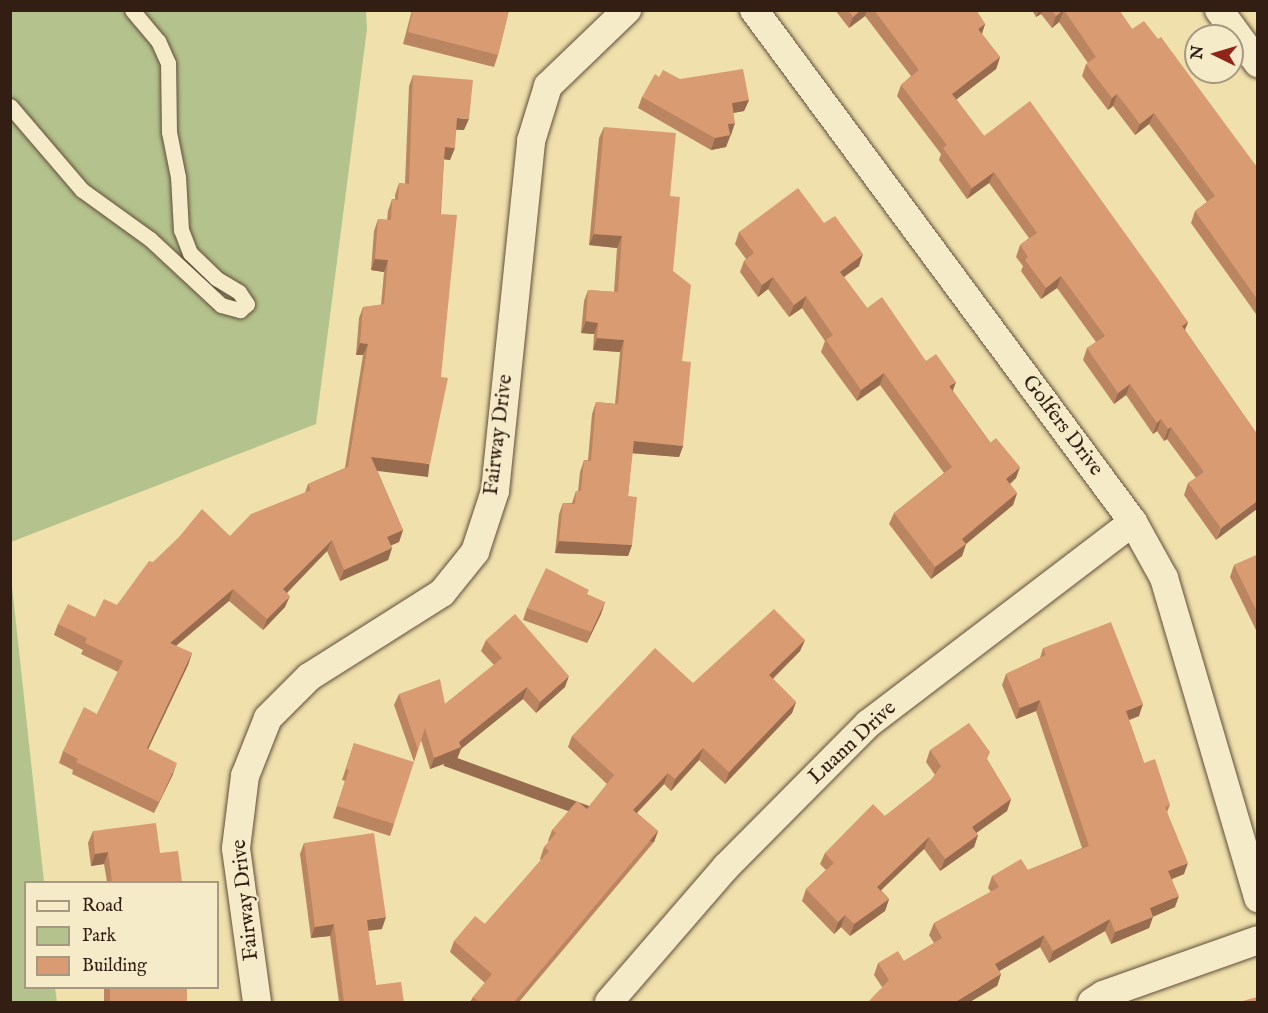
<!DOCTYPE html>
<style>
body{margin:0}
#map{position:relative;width:1268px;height:1013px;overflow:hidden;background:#efe0ac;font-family:"IM FELL English",serif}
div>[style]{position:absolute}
.green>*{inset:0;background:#b4c38d}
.roads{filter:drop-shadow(0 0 2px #624e3a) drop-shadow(0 0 2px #624e3a)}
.service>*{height:15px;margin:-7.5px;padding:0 7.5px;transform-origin:7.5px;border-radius:7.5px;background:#f5ebc9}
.minor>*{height:28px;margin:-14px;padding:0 14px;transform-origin:14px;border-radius:14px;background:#f5ebc9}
.wall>*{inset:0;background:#bb8561;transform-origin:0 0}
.shaded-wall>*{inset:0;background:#986c4f;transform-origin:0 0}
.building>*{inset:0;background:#d99b71;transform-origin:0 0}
span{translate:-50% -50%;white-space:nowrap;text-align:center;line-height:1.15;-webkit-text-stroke:4.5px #f5ebc9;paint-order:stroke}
.street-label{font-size:21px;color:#331e14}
.frame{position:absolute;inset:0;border:12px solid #331e14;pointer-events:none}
.legend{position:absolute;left:24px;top:881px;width:195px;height:108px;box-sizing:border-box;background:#f5ebc9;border:2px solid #a79981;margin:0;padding:8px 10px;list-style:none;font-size:18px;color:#331e14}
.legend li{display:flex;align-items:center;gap:12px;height:30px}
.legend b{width:30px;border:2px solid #a79981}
.north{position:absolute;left:1184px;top:24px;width:60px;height:60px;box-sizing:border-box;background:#f5ebc9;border:2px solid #a79981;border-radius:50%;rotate:275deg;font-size:16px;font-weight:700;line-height:24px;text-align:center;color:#331e14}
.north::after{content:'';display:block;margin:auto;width:21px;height:27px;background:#8f2418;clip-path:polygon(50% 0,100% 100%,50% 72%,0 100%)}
</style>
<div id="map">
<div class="green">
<i style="clip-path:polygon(11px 11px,366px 11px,367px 29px,316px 424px,11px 542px)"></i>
<i style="clip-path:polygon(11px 577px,44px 882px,26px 882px,26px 988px,55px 988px,57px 1002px,11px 1002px)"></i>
</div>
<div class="roads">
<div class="service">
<i style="left:10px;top:106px;width:111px;rotate:49.4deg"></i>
<i style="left:82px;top:190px;width:84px;rotate:35.8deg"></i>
<i style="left:150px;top:239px;width:97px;rotate:42.9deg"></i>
<i style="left:221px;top:305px;width:20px;rotate:15deg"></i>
<i style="left:240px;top:310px;width:9px;rotate:-41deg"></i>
<i style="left:247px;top:304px;width:14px;rotate:-124deg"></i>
<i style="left:239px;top:292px;width:27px;rotate:-149deg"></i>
<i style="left:216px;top:278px;width:36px;rotate:-136deg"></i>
<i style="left:190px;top:253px;width:25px;rotate:-111deg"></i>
<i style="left:181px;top:230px;width:53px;rotate:-93.2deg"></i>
<i style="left:178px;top:177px;width:46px;rotate:-101.3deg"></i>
<i style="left:169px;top:132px;width:69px;rotate:-90.8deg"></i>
<i style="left:168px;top:63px;width:24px;rotate:-114deg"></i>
<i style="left:158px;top:41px;width:40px;rotate:-130deg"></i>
</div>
<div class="minor">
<i style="left:754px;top:10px;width:637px;rotate:53.49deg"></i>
<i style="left:1133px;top:522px;width:64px;rotate:61deg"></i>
<i style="left:1164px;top:578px;width:334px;rotate:73.6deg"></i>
<i style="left:1219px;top:10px;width:66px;rotate:53.7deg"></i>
<i style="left:257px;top:1002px;width:155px;rotate:-97.8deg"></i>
<i style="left:236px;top:848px;width:73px;rotate:-82.9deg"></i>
<i style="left:245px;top:776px;width:62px;rotate:-68.4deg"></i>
<i style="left:268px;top:718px;width:58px;rotate:-45deg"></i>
<i style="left:309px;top:677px;width:157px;rotate:-32.3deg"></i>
<i style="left:442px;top:593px;width:53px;rotate:-51.2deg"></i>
<i style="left:475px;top:552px;width:64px;rotate:-71.8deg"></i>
<i style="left:495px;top:491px;width:352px;rotate:-84.1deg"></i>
<i style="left:531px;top:141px;width:58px;rotate:-72.8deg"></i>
<i style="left:548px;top:86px;width:110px;rotate:-43.9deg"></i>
<i style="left:609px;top:1002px;width:179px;rotate:-49.1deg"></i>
<i style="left:726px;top:867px;width:202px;rotate:-45.2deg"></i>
<i style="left:868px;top:724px;width:333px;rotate:-37.3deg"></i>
<i style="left:1092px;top:1002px;width:13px;rotate:-32deg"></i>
<i style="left:1103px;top:995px;width:164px;rotate:-19.5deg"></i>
</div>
</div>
<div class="wall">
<i style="clip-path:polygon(412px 10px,509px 10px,498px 55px,494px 67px,403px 44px)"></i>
<i style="clip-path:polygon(835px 10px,976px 10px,985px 24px,982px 34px,1000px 57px,996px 69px,956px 99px,984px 136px,1188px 322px,1185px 330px,1257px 434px,1216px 540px,1184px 495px,1188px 483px,1196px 478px,1167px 439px,1164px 441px,1157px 431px,1153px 434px,1126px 395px,1114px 404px,1083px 360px,1087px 348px,1096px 342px,1057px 288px,1041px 299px,1021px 271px,1023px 266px,1016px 257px,1020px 245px,1029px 238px,989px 183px,967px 199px,939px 160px,941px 154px,897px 96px,901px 85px,911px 76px,865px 16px,849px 28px)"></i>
<i style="clip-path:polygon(1032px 10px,1119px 10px,1132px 29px,1257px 167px,1257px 314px,1256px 314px,1191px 223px,1195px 211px,1207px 202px,1149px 124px,1135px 135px,1113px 106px,1108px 110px,1082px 76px,1086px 64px,1088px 63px,1059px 22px,1052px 28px,1041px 14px,1036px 17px)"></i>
<i style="clip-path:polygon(413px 75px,464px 130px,456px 130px,450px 160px,444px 159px,426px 476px,377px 470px,403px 530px,399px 542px,391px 545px,392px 548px,388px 560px,340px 581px,327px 551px,287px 593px,285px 607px,263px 630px,229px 601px,176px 646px,192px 653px,188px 665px,148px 749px,173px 774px,154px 813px,72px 774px,73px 770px,59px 763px,63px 751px,97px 714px,118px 672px,81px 654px,83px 650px,54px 635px,58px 624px,95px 617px,117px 605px,153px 562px,230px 536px,305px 493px,308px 484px,345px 468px,363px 355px,356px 355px,359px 318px,363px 307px,381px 305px,384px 272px,371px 270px,374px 231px,378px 219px,387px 220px,388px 211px,392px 199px,395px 199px,395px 195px,399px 183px,405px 184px,409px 86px)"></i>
<i style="clip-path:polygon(680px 79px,749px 100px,744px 111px,733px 113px,731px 135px,726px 147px,711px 150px,638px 108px,642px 97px)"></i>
<i style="clip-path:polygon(604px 127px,670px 196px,673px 271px,682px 361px,683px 446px,679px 457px,632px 453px,628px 496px,632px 545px,628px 556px,555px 553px,559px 514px,563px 503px,572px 503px,576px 491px,578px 491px,580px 472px,584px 460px,588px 460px,592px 414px,596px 402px,615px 404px,620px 352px,593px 350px,594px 334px,581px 333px,584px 301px,588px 290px,614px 292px,617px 248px,589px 245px,599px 138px)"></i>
<i style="clip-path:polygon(824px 223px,859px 266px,844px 277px,867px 308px,926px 361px,953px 391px,1016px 478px,1010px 484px,1017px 493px,1013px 505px,966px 544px,962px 556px,931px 579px,889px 524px,894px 513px,944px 473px,880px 385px,857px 401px,821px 352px,825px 341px,802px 308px,789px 317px,768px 289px,758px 297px,740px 272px,744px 261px,746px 259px,735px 244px,739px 232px)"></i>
<i style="clip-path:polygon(1257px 555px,1257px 632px,1230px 577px,1234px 565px)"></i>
<i style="clip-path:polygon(605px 602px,601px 614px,587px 643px,523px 620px,527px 608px)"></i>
<i style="clip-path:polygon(486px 640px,565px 687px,536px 713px,523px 699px,461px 749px,457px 759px,430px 769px,421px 740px,414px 762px,394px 705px,399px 694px,445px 704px,494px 665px,481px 651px)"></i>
<i style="clip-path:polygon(805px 640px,800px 651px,773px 679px,796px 702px,792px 713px,725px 784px,699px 760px,671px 791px,664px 784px,637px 813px,658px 831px,654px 842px,519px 1002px,470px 1002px,473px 997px,485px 983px,450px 952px,454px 941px,485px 924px,541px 860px,540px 859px,544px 847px,549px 842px,548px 841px,552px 830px,587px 809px,607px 784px,568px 747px,572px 736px,693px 683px)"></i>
<i style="clip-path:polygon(1043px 648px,1139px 716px,1129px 720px,1144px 763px,1170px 805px,1167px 812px,1184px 874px,1172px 879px,1175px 907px,1153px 916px,1149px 928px,1111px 944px,1105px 931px,1049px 963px,1040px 947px,999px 971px,1001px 974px,997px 986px,882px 987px,874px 975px,878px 963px,904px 961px,934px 943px,929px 935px,934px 923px,991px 892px,988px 888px,992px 876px,1028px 870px,1082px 848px,1036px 711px,1016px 719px,1002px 685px,1006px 674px,1040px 658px)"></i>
<i style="clip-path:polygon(354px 743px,394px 824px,390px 836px,333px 818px,345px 781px,342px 780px)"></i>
<i style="clip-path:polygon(930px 750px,987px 759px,1011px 799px,1007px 811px,976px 833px,978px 835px,974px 847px,940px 871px,924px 849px,881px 890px,889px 899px,885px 911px,850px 936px,841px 927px,834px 934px,802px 901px,806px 889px,826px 870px,820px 864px,825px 853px,885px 816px,931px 780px,935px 775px,926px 762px)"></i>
<i style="clip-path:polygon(93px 831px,160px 853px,182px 882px,107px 882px,104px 864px,91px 866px,88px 843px)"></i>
<i style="clip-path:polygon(304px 843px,382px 929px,368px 931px,376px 985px,404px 1002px,339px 1002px,330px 936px,311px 938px,300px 854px)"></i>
<i style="left:104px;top:987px;width:83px;height:15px"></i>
</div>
<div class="shaded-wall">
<i style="clip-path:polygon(861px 10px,867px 10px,865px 16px,849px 28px,853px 17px)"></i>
<i style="clip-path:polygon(1039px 10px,1042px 10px,1041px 14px,1036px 17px)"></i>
<i style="clip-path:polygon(1064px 10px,1059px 22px,1052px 28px,1056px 16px)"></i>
<i style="clip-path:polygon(985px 24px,981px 36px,978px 29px)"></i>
<i style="clip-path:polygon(1000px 57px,996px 69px,948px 106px,952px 94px)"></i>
<i style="clip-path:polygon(1117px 94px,1113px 106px,1108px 110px,1112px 98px)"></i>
<i style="clip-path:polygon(749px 100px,744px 111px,727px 114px,732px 103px)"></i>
<i style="clip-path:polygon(1154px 113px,1149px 124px,1135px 135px,1140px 124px)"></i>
<i style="clip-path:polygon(457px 118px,469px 119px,464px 130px,453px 129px)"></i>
<i style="clip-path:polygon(735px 123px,731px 135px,724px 136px,728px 124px)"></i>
<i style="clip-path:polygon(730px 135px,726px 147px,711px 150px,715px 138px)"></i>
<i style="clip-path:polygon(445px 147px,455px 148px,450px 160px,441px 159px)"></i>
<i style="clip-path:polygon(994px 172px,989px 183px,967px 199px,972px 188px)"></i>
<i style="clip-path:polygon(594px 234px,622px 236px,617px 248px,589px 245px)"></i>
<i style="clip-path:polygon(863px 254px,859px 266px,835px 283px,840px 272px)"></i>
<i style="clip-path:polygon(375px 259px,388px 260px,384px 272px,371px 270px)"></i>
<i style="clip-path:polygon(1061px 276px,1057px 288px,1041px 299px,1046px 288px)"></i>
<i style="clip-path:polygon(773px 277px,768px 289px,758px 297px,762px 285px)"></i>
<i style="clip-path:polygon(806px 296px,802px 308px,789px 317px,794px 305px)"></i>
<i style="clip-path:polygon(586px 321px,598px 323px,594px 334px,581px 333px)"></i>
<i style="clip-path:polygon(1188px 322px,1183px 334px,1182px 326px)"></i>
<i style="clip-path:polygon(597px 338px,624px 340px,620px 352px,593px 350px)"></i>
<i style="clip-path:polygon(360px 343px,368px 344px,363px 355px,356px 355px)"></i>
<i style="clip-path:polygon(884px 373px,880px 385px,857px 401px,861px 390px)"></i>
<i style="clip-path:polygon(956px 382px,952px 393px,949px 386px)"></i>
<i style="clip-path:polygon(1130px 384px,1126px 395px,1114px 404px,1118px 393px)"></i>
<i style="clip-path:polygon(1161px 419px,1157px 431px,1153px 434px,1157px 423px)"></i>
<i style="clip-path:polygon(1171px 427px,1167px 439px,1164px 441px,1168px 429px)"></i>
<i style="clip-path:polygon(634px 441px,683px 446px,679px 457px,629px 453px)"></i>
<i style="left:371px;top:457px;width:59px;height:13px;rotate:7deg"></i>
<i style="clip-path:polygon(1020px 467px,1016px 478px,1002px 491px,1006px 479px)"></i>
<i style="clip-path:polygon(1017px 493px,1013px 505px,966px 544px,962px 556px,931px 579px,935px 567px,962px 539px)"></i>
<i style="clip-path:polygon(1257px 501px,1257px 509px,1216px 540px,1221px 528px)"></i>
<i style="clip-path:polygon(403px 530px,399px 542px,383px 549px,387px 537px)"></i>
<i style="clip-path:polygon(332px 540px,327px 551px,279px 601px,283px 589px)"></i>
<i style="clip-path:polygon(559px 541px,632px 545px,628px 556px,555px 553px)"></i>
<i style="clip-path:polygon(392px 548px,388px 560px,340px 581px,344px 570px)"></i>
<i style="clip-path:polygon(233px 589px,229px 601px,166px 654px,170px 643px)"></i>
<i style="clip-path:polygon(290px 596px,285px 607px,263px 630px,267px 619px)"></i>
<i style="clip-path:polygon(605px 602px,601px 614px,587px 643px,591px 632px)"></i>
<i style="clip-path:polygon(805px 640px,800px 651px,765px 686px,769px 675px)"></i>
<i style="clip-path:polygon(192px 653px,188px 665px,143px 760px,147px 748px)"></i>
<i style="clip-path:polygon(569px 676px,565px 687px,536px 713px,540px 702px)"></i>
<i style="clip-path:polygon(527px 687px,523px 699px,461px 749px,457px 759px,430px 769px,434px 758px,459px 742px)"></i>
<i style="clip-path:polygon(1040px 700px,1036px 711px,1016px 719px,1020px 708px)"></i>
<i style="clip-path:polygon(796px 702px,792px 713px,725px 784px,729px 772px)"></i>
<i style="clip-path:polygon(1143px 704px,1139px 716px,1121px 723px,1126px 711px)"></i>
<i style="clip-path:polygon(703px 748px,699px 760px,671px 791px,675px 779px)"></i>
<i style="clip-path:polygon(177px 763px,173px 774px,154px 813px,159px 802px)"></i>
<i style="clip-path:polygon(668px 773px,664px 784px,629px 821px,633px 810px)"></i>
<i style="clip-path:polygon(1011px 799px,1007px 811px,968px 839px,972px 827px)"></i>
<i style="left:658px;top:831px;width:12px;height:224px;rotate:110deg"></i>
<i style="clip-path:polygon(978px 835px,974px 847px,940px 871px,945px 859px)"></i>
<i style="clip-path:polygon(929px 837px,924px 849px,873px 898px,877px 887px)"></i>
<i style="clip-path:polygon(108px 852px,104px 864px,91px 866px,95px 854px)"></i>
<i style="clip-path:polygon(1188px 863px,1184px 874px,1164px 882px,1168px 871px)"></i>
<i style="clip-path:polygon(1179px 896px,1175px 907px,1146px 920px,1150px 908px)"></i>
<i style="clip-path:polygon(889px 899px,885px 911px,850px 936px,854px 924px)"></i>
<i style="clip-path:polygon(845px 915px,841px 927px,834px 934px,838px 922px)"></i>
<i style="clip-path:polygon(386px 917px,382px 929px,362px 931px,367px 920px)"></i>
<i style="clip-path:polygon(1153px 917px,1149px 928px,1111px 944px,1115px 932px)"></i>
<i style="clip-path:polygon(1110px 919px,1105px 931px,1049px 963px,1053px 951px)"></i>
<i style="clip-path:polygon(334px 924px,330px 936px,311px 938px,315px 927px)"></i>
<i style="clip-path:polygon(1044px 935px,1040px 947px,991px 976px,995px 964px)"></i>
<i style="clip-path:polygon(1001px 974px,997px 986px,970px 1002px,955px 1002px)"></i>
</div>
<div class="building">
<i style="clip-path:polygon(413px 10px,509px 10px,498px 55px,408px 32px)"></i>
<i style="clip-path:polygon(848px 10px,861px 10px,853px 17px)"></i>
<i style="clip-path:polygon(874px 10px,976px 10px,985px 24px,978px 29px,1000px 57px,952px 94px,984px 136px,1030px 101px,1160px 282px,1188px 322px,1182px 326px,1257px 434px,1257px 501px,1221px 528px,1188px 483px,1204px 472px,1171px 427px,1168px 429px,1161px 419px,1157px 423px,1130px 384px,1118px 393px,1087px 348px,1105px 336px,1061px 276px,1046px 288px,1025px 260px,1028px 257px,1020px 245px,1037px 233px,994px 172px,972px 188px,943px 148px,947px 145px,901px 85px,919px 70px)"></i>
<i style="clip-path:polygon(1052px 10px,1063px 10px,1056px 16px)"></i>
<i style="clip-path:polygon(1064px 10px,1119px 10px,1132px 29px,1144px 21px,1158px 39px,1161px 37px,1257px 167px,1257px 299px,1195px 211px,1215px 196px,1154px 113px,1140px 124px,1117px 94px,1112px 98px,1086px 64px,1096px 57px)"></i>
<i style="clip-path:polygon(743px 69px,749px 100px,732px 103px,735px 123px,728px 124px,730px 135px,715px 138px,642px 97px,655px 74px,659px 77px,663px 70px,680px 79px)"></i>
<i style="clip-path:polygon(413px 75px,473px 80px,469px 119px,457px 118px,455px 148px,445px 147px,440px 214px,457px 215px,441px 377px,448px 378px,430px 464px,371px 457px,403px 530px,387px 537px,392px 548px,344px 570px,332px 540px,283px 589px,290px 596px,267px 619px,233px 589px,170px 643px,192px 653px,147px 748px,177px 763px,159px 802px,76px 762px,78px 759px,63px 751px,84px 707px,97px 714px,123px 661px,85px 643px,87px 638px,58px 624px,68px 604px,95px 617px,104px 599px,117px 605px,149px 561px,153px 562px,179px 537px,202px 509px,230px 536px,251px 514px,311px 490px,308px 484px,348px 467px,368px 344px,360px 343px,363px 307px,384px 304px,388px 260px,375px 259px,378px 219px,391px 220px,392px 199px,398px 200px,399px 183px,409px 184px)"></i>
<i style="clip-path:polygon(604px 127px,676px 133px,670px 196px,680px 197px,673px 271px,691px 285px,682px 361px,691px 362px,683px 446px,634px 441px,628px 496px,637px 497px,632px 545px,559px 541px,563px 503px,575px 504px,576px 491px,581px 491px,584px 460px,591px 461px,596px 402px,618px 404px,624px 340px,597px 338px,598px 323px,586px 321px,588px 290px,618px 292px,622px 236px,594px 234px)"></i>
<i style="clip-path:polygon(798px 188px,824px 223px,835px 216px,863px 254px,840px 272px,867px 308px,882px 297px,926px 361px,936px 354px,956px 382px,949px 386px,990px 443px,996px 438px,1020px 467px,1006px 479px,1017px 493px,962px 539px,966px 544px,935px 567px,894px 513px,952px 467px,884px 373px,861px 390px,826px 340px,833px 335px,806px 296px,794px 305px,773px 277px,762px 285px,744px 261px,754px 253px,739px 232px)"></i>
<i style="clip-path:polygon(1257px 555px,1257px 612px,1234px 565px)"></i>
<i style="clip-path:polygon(546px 568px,589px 590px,587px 594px,605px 602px,591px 632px,527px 608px)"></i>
<i style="clip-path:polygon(774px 609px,805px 640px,769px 675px,796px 702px,729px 772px,703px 748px,675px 779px,668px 773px,633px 810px,658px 831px,514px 1002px,479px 1002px,473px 997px,492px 974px,454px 941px,475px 916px,485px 924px,549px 851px,544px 847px,556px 833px,552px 830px,577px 801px,587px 809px,614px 775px,572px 736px,655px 648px,693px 683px)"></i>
<i style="clip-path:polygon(515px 614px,569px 676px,540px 702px,527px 687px,459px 742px,461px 747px,434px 758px,425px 728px,418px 750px,399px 694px,440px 679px,445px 704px,502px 658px,486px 640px)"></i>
<i style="clip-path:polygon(1111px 622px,1143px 704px,1126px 711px,1144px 763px,1155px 759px,1170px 805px,1165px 807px,1188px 863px,1168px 871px,1179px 896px,1150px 908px,1153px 917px,1115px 932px,1110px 919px,1053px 951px,1044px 935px,995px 964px,1001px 974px,955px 1002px,868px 1002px,889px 980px,878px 963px,898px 951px,904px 961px,942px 938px,934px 923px,999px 887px,992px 876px,1021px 859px,1028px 870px,1089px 846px,1040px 700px,1020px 708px,1006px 674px,1046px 655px,1043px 648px)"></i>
<i style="clip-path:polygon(969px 723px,990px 752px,987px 759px,1011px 799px,972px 827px,978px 835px,945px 859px,929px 837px,877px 887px,889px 899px,854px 924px,845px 915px,838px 922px,806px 889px,834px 863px,825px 853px,873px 804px,885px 816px,931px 780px,941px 766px,930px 750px)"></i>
<i style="clip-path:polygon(354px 743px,414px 762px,394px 824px,337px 806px,349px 770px,346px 769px)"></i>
<i style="clip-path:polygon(156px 823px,160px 853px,178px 851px,182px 882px,112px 882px,108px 852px,95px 854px,93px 831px)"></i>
<i style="clip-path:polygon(374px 833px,386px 917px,367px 920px,376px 985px,401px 982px,404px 1002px,344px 1002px,334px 924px,315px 927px,304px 843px)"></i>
<i style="left:110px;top:987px;width:77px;height:15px"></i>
<i style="clip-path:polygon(1257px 997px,1257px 1002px,1239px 1002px)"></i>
</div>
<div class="street-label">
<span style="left:1062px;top:426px;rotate:53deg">Golfers Drive</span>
<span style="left:499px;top:435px;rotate:-83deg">Fairway Drive</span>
<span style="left:853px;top:743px;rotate:-43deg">Luann Drive</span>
<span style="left:246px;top:900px;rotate:-96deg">Fairway Drive</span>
</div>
<div class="frame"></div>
<ul class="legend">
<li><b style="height:8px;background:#f5ebc9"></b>Road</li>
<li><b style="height:16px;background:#b4c38d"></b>Park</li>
<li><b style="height:16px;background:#d99b71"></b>Building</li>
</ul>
<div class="north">N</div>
</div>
